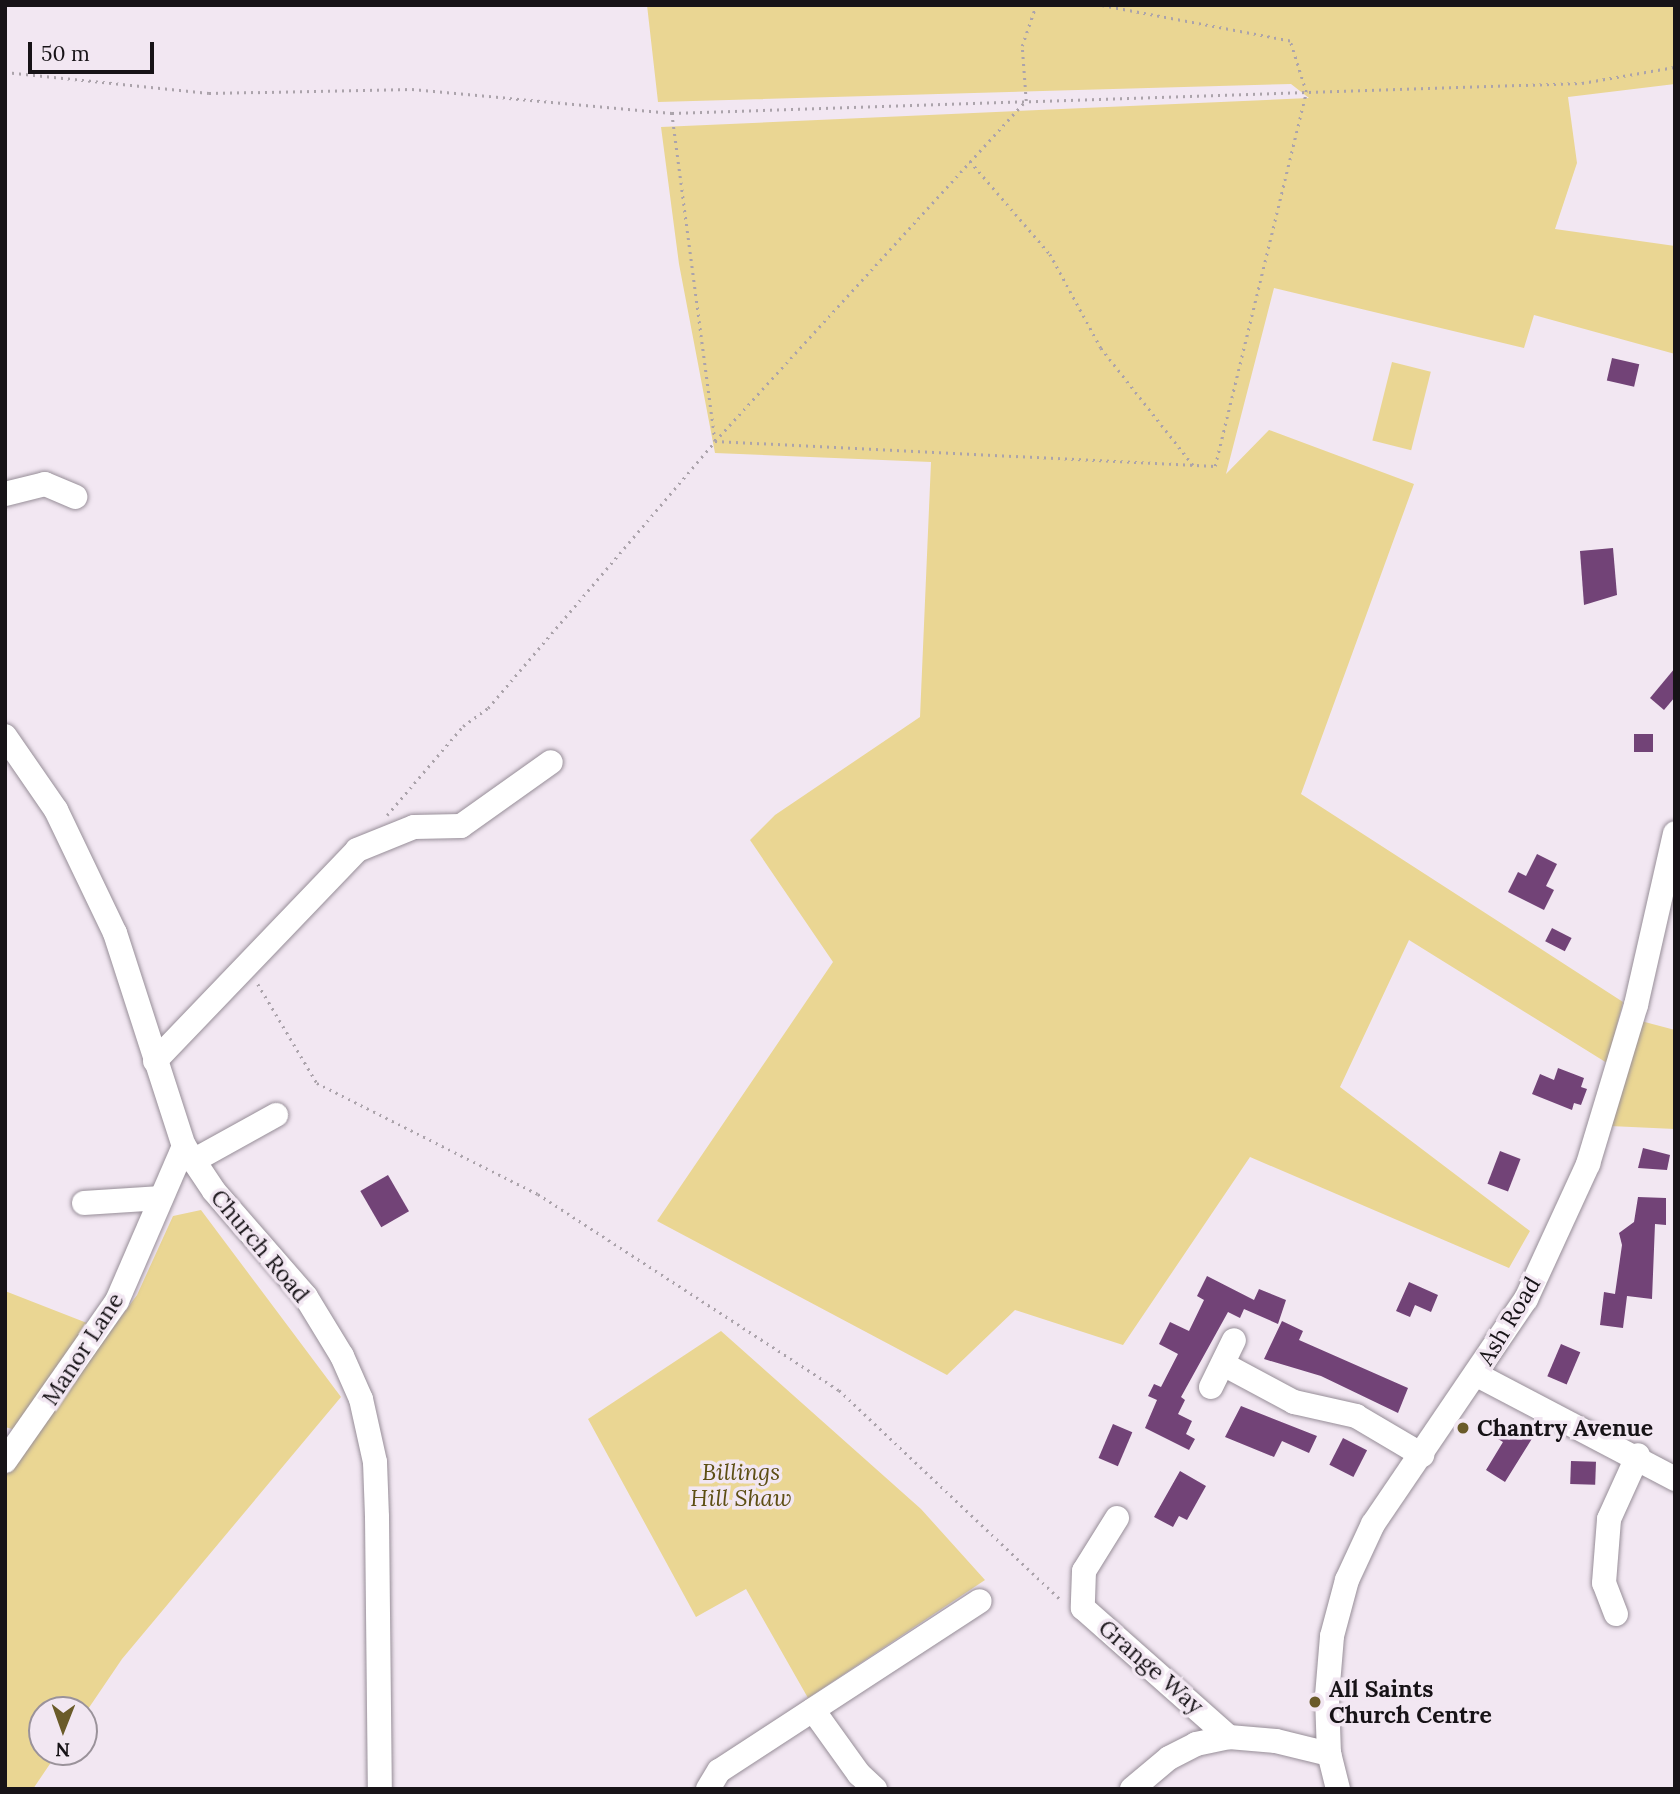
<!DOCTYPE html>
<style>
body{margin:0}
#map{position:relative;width:1680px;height:1794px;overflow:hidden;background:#f2e7f2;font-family:Lora,serif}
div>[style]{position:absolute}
.green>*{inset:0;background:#ead693;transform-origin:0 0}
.building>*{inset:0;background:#724377;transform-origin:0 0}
.path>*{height:2.5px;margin-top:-1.25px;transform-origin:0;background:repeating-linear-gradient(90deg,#aba3ab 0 2px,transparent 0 7px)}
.roads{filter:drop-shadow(0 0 2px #978e98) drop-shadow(0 0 2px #978e98)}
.minor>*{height:24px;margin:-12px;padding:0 12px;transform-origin:12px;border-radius:12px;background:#fff}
.dots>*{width:19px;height:19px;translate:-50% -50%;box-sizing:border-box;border:4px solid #f2e7f2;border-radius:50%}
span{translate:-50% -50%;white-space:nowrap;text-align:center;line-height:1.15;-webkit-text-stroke:7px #f2e7f2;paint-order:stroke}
.street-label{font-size:23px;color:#171317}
.poi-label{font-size:23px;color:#171317;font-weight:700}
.left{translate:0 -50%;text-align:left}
.park-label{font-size:23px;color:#5d4e14;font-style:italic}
.frame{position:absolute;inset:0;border:7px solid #171317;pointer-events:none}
.north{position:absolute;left:28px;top:1696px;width:70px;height:70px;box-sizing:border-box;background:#f2e7f2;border:2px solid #9a929a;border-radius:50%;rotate:181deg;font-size:19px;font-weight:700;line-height:28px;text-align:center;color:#171317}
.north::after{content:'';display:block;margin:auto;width:24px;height:32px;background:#6a5b29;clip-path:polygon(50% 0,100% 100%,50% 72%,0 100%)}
.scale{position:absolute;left:28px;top:42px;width:126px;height:32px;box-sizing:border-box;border:4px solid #171317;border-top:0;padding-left:9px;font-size:21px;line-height:24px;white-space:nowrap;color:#171317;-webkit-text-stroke:5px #f2e7f2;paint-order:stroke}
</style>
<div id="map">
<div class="green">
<i style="clip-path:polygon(647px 5px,1675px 5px,1675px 84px,1568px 97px,1577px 163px,1555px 229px,1675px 246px,1675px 354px,1534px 315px,1524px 348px,1274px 288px,1226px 474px,1269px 430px,1414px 484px,1301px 794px,1623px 1002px,1607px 1063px,1409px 940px,1340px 1087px,1530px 1231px,1509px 1268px,1250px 1157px,1123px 1345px,1015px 1310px,947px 1375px,657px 1221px,833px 962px,750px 840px,775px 815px,920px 717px,931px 462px,715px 453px,679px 264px,661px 127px,1309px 98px,1291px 84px,658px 102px)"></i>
<i style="left:1392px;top:362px;width:40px;height:81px;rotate:14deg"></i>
<i style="clip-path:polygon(1641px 1021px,1675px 1030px,1675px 1129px,1610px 1126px)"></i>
<i style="clip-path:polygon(201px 1210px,341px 1397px,122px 1659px,84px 1715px,84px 1710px,42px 1710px,42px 1752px,58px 1752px,33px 1789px,5px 1789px,5px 1476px,137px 1295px,173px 1216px)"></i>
<i style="clip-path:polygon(5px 1291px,87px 1323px,16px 1430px,5px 1427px)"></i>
<i style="clip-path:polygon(721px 1331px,921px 1509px,985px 1580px,808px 1698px,746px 1589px,696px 1617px,588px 1419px)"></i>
</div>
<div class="building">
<i style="left:1612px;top:358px;width:28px;height:23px;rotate:13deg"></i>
<i style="clip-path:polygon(1613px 548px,1617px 595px,1584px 605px,1580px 551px)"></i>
<i style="clip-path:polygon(1675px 668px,1675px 697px,1664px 710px,1650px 698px)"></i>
<i style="left:1634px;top:734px;width:19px;height:18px"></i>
<i style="clip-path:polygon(1537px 854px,1557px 864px,1546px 886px,1554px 890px,1544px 910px,1508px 892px,1518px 872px,1526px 876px)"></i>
<i style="left:1552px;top:928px;width:22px;height:15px;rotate:27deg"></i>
<i style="clip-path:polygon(1558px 1068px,1584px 1078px,1581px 1087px,1587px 1089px,1581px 1105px,1574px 1103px,1572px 1110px,1532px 1094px,1540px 1074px,1554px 1080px)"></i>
<i style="clip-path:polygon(1643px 1148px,1670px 1155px,1667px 1170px,1638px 1168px)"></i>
<i style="left:1500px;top:1151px;width:22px;height:35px;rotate:21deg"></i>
<i style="left:388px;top:1175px;width:42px;height:32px;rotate:60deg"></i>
<i style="clip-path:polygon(1638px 1197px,1666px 1198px,1666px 1225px,1655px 1224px,1652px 1299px,1627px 1296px,1623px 1328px,1600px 1325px,1604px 1292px,1615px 1294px,1622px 1245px,1619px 1233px,1634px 1222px)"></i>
<i style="clip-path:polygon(1207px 1276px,1254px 1300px,1259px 1289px,1286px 1300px,1278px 1324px,1244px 1309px,1240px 1318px,1228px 1312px,1181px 1397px,1185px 1400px,1178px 1414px,1192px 1421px,1186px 1434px,1195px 1439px,1189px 1450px,1145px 1428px,1157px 1400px,1148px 1396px,1154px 1384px,1161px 1387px,1178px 1354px,1159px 1344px,1170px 1322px,1189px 1331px,1204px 1300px,1197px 1296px)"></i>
<i style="clip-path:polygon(1409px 1282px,1438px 1295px,1431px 1312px,1415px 1305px,1410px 1317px,1396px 1311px)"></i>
<i style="clip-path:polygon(1282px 1321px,1303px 1331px,1299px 1340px,1408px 1388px,1398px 1413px,1321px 1376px,1264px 1359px)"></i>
<i style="left:1561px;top:1344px;width:21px;height:35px;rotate:23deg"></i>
<i style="clip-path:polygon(1241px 1406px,1317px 1436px,1309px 1453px,1282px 1441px,1274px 1457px,1225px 1437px)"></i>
<i style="clip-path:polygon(1508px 1422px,1533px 1437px,1505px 1482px,1486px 1470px,1503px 1442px,1498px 1439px)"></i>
<i style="left:1113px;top:1424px;width:21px;height:37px;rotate:23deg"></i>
<i style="left:1343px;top:1438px;width:27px;height:30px;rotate:27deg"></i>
<i style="left:1571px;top:1461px;width:25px;height:23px;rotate:2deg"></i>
<i style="clip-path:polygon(1180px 1471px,1206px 1486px,1187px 1520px,1179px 1516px,1173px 1527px,1154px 1517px)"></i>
</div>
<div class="path">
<i style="left:5px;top:72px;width:205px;rotate:5.9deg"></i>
<i style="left:209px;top:93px;width:203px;rotate:-1.1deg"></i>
<i style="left:412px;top:89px;width:261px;rotate:5.3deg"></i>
<i style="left:672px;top:113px;width:910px;rotate:-1.89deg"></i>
<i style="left:1582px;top:83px;width:94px;rotate:-9.8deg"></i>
<i style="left:672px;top:113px;width:331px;rotate:82.5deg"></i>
<i style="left:715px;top:441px;width:501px;rotate:2.86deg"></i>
<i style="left:1215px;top:466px;width:385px;rotate:-76.3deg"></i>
<i style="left:1306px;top:92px;width:53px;rotate:-107.4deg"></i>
<i style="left:1290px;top:41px;width:193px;rotate:-169.3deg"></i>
<i style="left:970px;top:161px;width:123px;rotate:49.3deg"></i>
<i style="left:1050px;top:254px;width:107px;rotate:61.5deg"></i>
<i style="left:1101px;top:348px;width:149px;rotate:51.8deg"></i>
<i style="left:387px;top:815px;width:117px;rotate:-49.5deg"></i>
<i style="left:463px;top:726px;width:31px;rotate:-36deg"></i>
<i style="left:488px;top:708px;width:350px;rotate:-49.6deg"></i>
<i style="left:715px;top:441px;width:461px;rotate:-47.6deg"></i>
<i style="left:1026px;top:101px;width:55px;rotate:-94.2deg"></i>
<i style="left:1022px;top:46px;width:43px;rotate:-71.1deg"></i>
<i style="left:258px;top:984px;width:115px;rotate:59.2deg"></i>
<i style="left:317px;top:1083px;width:247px;rotate:26.7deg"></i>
<i style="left:538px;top:1194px;width:359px;rotate:33.1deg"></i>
<i style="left:839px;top:1390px;width:307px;rotate:43.4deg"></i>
</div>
<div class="roads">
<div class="minor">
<i style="left:5px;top:494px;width:41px;rotate:-14deg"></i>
<i style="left:45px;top:484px;width:33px;rotate:23deg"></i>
<i style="left:5px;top:736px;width:90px;rotate:55.4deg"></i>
<i style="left:56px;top:810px;width:136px;rotate:64.4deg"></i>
<i style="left:115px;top:933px;width:224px;rotate:72.1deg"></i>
<i style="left:184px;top:1146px;width:54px;rotate:56.3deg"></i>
<i style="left:214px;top:1191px;width:140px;rotate:49deg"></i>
<i style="left:306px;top:1297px;width:69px;rotate:58.6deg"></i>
<i style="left:342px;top:1356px;width:47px;rotate:66.2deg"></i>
<i style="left:361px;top:1399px;width:65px;rotate:77.5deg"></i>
<i style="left:375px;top:1462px;width:55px;rotate:87.9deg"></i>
<i style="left:377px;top:1517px;width:272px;rotate:89.4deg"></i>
<i style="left:155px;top:1061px;width:292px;rotate:-46.2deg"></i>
<i style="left:357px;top:850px;width:61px;rotate:-22deg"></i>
<i style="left:414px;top:827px;width:47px;rotate:-1.2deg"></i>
<i style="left:461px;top:826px;width:110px;rotate:-35.4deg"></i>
<i style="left:193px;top:1161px;width:95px;rotate:-29deg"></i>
<i style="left:84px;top:1203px;width:77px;rotate:-3.7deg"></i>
<i style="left:1223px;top:1364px;width:81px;rotate:28.2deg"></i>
<i style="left:1294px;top:1402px;width:64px;rotate:12.7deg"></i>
<i style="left:1356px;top:1416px;width:77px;rotate:30.6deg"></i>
<i style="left:1477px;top:1375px;width:224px;rotate:27.7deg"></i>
<i style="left:1211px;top:1387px;width:52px;rotate:-63.9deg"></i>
<i style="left:5px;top:1461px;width:195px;rotate:-55deg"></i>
<i style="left:117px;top:1301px;width:169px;rotate:-66.6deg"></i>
<i style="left:1117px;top:1518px;width:62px;rotate:121.9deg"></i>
<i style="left:1084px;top:1571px;width:37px;rotate:92deg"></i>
<i style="left:1083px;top:1608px;width:195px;rotate:41.5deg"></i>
<i style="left:1616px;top:1614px;width:33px;rotate:-111deg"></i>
<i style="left:1604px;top:1583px;width:64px;rotate:-85.5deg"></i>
<i style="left:1609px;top:1519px;width:70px;rotate:-65.6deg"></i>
<i style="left:813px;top:1710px;width:79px;rotate:54.3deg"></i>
<i style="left:859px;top:1774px;width:22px;rotate:43deg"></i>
<i style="left:708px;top:1789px;width:21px;rotate:-59deg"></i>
<i style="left:719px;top:1771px;width:311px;rotate:-33.1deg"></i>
<i style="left:1132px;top:1789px;width:48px;rotate:-40deg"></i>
<i style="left:1169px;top:1758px;width:30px;rotate:-27deg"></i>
<i style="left:1196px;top:1744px;width:34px;rotate:-12deg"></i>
<i style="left:1229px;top:1737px;width:47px;rotate:4.9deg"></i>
<i style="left:1276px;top:1741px;width:55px;rotate:13.8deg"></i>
<i style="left:1338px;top:1789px;width:36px;rotate:-104deg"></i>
<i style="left:1329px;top:1754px;width:58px;rotate:-92deg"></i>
<i style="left:1327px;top:1696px;width:60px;rotate:-85.2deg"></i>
<i style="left:1332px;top:1636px;width:58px;rotate:-75deg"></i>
<i style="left:1347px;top:1580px;width:62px;rotate:-65.1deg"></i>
<i style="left:1373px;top:1524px;width:272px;rotate:-55.8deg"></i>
<i style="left:1526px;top:1299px;width:149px;rotate:-65.3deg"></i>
<i style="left:1588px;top:1164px;width:166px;rotate:-73.2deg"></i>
<i style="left:1636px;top:1005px;width:176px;rotate:-77.2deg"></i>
</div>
</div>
<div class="dots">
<i style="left:1463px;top:1428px;background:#6a5b29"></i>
<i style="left:1315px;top:1702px;background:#6a5b29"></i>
</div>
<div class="street-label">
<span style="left:260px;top:1246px;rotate:50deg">Church Road</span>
<span style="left:1509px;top:1321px;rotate:-59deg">Ash Road</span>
<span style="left:83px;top:1349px;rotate:-57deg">Manor Lane</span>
<span style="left:1151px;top:1667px;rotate:41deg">Grange Way</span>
</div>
<div class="poi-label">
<span class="left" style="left:1477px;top:1428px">Chantry Avenue</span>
<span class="left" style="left:1329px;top:1702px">All Saints<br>Church Centre</span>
</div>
<div class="park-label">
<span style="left:741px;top:1485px">Billings<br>Hill Shaw</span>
</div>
<div class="frame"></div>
<div class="north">N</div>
<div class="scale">50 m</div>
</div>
